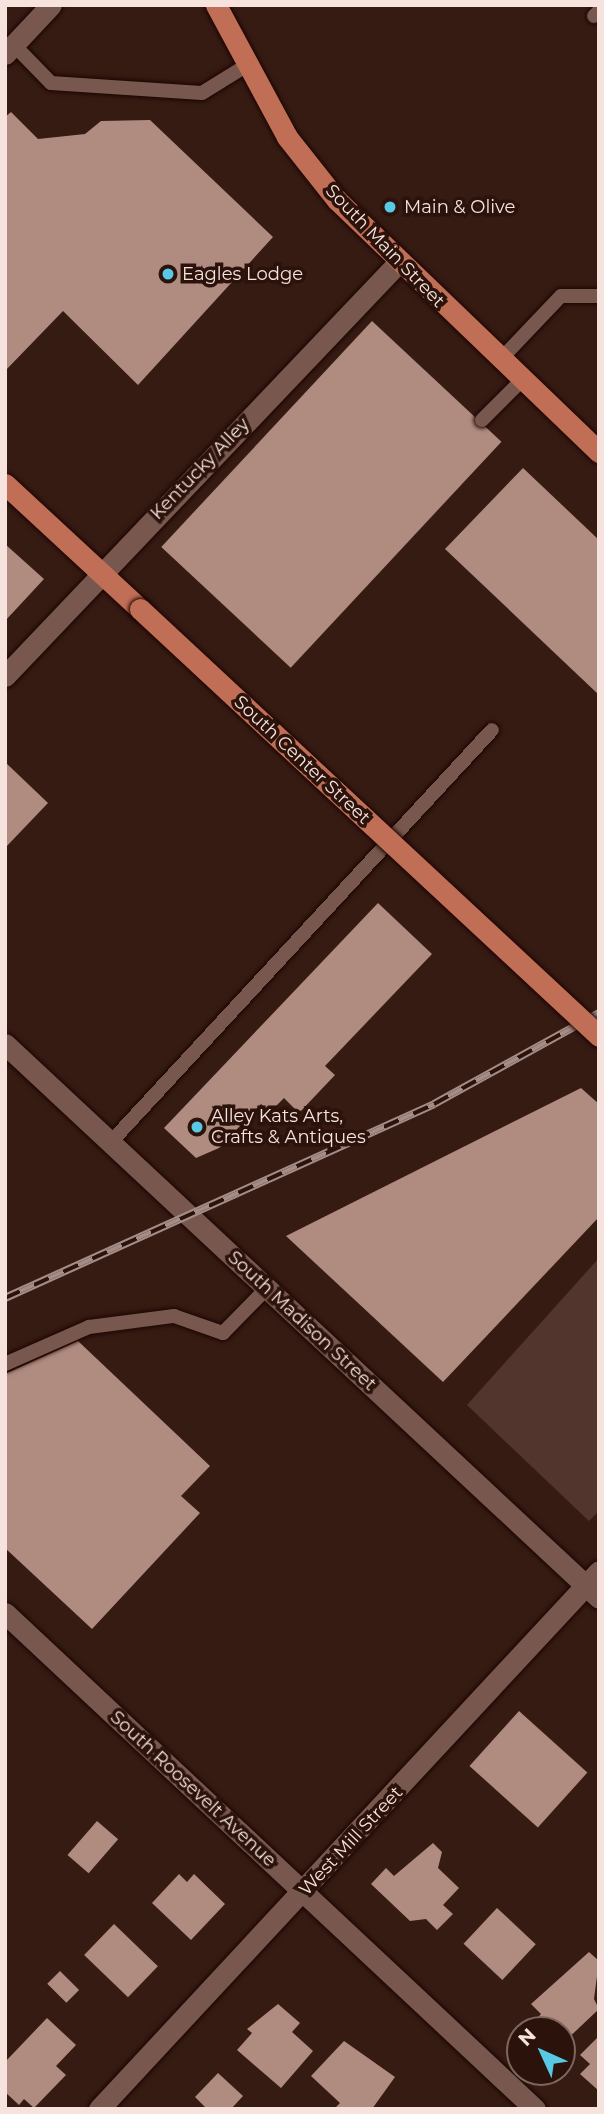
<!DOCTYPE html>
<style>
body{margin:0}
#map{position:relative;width:604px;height:2114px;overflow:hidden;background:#361b13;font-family:Montserrat,sans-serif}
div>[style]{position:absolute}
.green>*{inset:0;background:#52362e}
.building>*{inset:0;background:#b08b80;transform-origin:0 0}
.roads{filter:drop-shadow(0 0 2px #1c0501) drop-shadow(0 0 2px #1c0501)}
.service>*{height:14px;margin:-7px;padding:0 7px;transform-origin:7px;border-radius:7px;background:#78584e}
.minor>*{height:21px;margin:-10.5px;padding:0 10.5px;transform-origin:10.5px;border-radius:10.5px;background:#78584e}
.primary>*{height:21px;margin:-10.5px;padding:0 10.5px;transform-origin:10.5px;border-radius:10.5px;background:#c16e56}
.rail>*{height:8px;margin-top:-4px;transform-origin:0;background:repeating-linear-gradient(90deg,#2b120a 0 16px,#a38d86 0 32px);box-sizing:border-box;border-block:2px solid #a38d86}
.bridges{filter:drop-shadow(0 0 2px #1c0501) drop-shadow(0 0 2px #1c0501)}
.primary-bridge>*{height:21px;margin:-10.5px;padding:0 10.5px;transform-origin:10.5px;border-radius:10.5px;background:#c16e56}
.dots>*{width:19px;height:19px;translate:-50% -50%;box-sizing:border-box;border:4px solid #2b120a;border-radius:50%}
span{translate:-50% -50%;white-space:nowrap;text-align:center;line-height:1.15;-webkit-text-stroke:7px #2b120a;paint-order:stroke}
.poi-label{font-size:18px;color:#f6e3dd}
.left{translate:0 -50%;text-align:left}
.street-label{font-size:18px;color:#f6e3dd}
.frame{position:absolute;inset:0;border:7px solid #f6e3dd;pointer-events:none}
.north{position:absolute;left:506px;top:2016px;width:70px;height:70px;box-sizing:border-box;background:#2b120a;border:2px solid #7c665e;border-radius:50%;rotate:315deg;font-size:19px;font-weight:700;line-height:28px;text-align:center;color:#f6e3dd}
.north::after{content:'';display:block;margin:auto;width:24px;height:32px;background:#59c8e4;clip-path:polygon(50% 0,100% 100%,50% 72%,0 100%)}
</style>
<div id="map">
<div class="green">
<i style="clip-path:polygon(599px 1258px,599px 1511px,589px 1521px,467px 1405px)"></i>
</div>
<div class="building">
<i style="clip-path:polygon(11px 112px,38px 139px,85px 134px,101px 121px,150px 120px,273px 237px,138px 385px,63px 311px,5px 371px,5px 117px)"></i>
<i style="left:372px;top:321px;width:177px;height:309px;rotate:43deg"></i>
<i style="clip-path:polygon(523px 468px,599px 540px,599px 695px,445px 549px)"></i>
<i style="clip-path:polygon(5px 544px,44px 579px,5px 621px)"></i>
<i style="clip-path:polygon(5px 762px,48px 803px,5px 848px)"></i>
<i style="clip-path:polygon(378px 903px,432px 954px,325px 1066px,335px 1075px,299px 1113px,284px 1098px,270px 1112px,261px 1104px,219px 1148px,196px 1158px,164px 1128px)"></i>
<i style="clip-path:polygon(581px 1088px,599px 1104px,599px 1217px,443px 1382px,286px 1236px)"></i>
<i style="clip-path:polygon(78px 1341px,210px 1466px,181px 1496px,200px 1513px,92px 1629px,5px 1548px,5px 1374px)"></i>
<i style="left:519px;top:1711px;width:92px;height:74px;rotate:42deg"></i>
<i style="left:97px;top:1821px;width:28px;height:45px;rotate:41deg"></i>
<i style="clip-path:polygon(433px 1843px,442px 1852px,438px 1868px,459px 1888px,443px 1905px,453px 1914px,437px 1930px,426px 1919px,410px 1921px,371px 1884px,386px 1868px,394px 1876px)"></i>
<i style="clip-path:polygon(179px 1874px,187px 1882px,194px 1874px,225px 1904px,191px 1940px,152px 1903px)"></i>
<i style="left:497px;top:1908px;width:53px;height:49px;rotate:43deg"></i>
<i style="left:114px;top:1924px;width:61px;height:43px;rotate:44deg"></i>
<i style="clip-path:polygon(589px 1952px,599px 1961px,594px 1999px,599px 2009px,562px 2044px,562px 2030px,541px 2030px,533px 2023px,541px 2014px,531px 2004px)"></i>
<i style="left:60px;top:1971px;width:27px;height:18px;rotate:45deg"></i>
<i style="clip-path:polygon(278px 2004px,300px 2023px,292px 2032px,313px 2051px,281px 2088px,237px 2050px,252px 2033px,247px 2029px)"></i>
<i style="clip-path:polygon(47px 2018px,76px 2045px,56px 2066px,66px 2075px,34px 2108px,24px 2099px,19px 2105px,5px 2092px,5px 2062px)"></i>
<i style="clip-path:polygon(599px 2036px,599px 2091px,580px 2074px,590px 2064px,580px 2055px)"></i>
<i style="clip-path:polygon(344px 2041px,395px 2077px,372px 2109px,334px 2109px,340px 2103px,311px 2076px)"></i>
<i style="clip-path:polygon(218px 2073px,243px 2096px,231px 2109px,207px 2109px,195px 2097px)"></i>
</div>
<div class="roads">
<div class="service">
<i style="left:594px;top:16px;width:7px;rotate:-45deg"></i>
<i style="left:14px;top:45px;width:53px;rotate:45.8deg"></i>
<i style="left:51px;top:83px;width:151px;rotate:3.8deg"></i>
<i style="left:202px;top:93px;width:49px;rotate:-31.8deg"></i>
<i style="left:500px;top:360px;width:88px;rotate:-46.4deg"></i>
<i style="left:561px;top:296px;width:38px"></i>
<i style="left:482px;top:420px;width:57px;rotate:-45deg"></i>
<i style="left:111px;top:1142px;width:561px;rotate:-47.24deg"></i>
<i style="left:5px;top:1364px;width:92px;rotate:-23.8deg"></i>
<i style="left:89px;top:1327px;width:86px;rotate:-7.4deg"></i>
<i style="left:174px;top:1316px;width:52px;rotate:19.1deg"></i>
<i style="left:223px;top:1333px;width:63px;rotate:-45.6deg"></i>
</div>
<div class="minor">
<i style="left:5px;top:54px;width:67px;rotate:-46.8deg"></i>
<i style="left:5px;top:676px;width:569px;rotate:-46.42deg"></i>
<i style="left:5px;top:1044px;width:812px;rotate:43deg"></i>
<i style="left:5px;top:1613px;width:726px;rotate:43.1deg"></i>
<i style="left:99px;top:2109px;width:734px;rotate:-47.1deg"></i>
</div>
<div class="primary">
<i style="left:216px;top:5px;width:150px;rotate:61.7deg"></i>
<i style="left:287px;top:137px;width:80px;rotate:51.6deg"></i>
<i style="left:337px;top:200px;width:364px;rotate:43.9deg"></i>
<i style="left:5px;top:484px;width:184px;rotate:42.8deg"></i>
</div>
</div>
<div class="rail">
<i style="left:5px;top:1298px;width:471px;rotate:-24.3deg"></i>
<i style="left:434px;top:1104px;width:188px;rotate:-28.9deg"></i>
</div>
<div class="bridges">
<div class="primary-bridge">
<i style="left:140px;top:609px;width:627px;rotate:42.93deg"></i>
</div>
</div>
<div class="dots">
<i style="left:390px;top:207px;background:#59c8e4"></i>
<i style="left:168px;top:274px;background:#59c8e4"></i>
<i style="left:197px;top:1127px;background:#59c8e4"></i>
</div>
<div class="poi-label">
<span class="left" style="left:404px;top:207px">Main &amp; Olive</span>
<span class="left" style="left:182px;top:274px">Eagles Lodge</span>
<span class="left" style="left:211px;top:1127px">Alley Kats Arts,<br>Crafts &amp; Antiques</span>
</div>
<div class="street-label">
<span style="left:385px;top:246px;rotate:46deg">South Main Street</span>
<span style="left:200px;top:469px;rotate:-46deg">Kentucky Alley</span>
<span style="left:302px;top:760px;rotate:43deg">South Center Street</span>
<span style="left:302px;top:1321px;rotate:43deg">South Madison Street</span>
<span style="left:193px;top:1789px;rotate:43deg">South Roosevelt Avenue</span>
<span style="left:351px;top:1841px;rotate:-47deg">West Mill Street</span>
</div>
<div class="frame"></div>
<div class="north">N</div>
</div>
